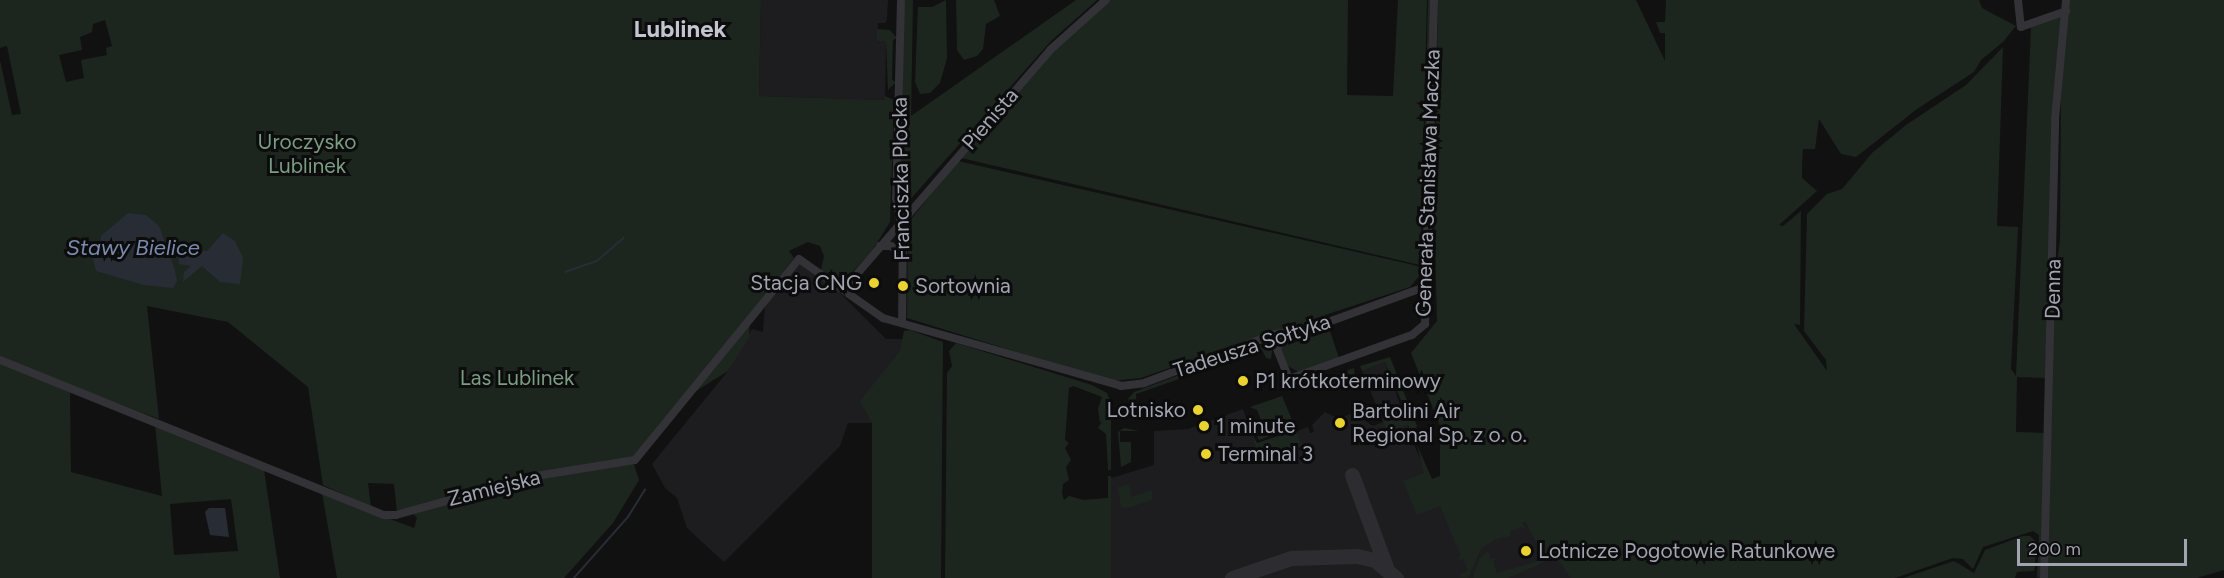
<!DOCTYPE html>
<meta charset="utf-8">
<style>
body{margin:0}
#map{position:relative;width:2224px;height:578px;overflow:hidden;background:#111112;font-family:Figtree,sans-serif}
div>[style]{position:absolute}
.built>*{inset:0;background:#1d1d1f}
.green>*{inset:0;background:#1d251f}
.water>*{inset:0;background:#282d35}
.stream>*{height:1.5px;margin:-0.75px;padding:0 0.75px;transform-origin:0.75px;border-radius:0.75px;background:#282d35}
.taxiway>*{height:15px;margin:-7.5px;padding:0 7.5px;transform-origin:7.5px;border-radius:7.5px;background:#2d2d31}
.minor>*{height:8px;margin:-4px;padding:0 4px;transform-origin:4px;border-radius:4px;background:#323237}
.dots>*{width:16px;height:16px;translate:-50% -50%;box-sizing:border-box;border:3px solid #0c0c0d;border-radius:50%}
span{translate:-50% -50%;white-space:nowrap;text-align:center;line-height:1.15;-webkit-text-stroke:6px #0c0c0d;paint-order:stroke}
.street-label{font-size:21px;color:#a3a4b2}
.park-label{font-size:21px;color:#7a9d83}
.poi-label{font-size:21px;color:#a3a4b2}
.right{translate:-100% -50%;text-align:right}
.left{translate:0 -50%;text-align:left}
.water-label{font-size:22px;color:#7a8bad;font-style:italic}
.quarter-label{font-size:24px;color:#c3c4cf;font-weight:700}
.scale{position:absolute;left:2017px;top:539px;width:170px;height:27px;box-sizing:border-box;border:3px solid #a3a4b2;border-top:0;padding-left:8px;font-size:18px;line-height:21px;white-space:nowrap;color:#a3a4b2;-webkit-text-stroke:4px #0c0c0d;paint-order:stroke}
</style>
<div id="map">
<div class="built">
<i style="clip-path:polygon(761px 0,888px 0,887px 19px,886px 23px,878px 23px,877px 41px,886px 42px,885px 100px,759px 96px)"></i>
<i style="clip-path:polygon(800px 264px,840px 293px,886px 339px,906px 339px,872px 423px,848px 423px,840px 446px,724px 562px,687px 528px,677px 498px,665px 488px,652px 464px,728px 371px,752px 329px,763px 332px,765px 305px)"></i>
<i style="clip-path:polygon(1385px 362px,1415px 447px,1456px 540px,1538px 512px,1573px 578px,1083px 578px,1084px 500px,1108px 498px,1108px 479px,1154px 465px,1154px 431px,1188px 429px,1243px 409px,1256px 446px,1308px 427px,1310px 433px,1314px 432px,1312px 425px,1325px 412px,1339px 419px,1361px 409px,1365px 421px,1373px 426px,1383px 422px,1362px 371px)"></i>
</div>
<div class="green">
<i style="clip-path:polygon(evenodd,0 0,761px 0,759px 96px,885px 100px,885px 96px,894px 100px,890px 222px,872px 251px,843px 282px,821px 270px,824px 256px,820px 246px,808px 242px,789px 251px,794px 258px,750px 314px,749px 338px,728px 371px,677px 403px,633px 462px,639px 480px,613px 523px,564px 578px,337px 578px,322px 493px,414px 528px,417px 518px,408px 508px,397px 513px,394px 484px,368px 483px,371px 507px,323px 485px,308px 387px,228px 322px,147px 306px,159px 419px,75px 387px,70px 391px,71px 472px,162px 496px,155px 424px,264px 470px,280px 578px,0 578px,0 60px,12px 115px,21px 114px,7px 46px,0 48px,0 0,105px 20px,112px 46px,106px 48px,107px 55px,81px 60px,84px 78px,66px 82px,59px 55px,82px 50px,80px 37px,92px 32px,93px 24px,105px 20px,0 0,231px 499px,238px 551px,174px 555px,170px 504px,231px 499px)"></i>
<i style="clip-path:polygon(904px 0,913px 0,911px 116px,1076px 0,1097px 0,1051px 41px,907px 203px,900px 197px)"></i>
<i style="clip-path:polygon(946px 0,947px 58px,940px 83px,930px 93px,920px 94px,915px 82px,918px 7px,932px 7px)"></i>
<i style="clip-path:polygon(956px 0,994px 0,1000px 16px,986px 24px,983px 49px,977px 56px,964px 60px,957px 50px)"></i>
<i style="clip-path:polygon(1110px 0,1348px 0,1347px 95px,1393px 96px,1398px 0,1427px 0,1420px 265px,961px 158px,1058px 46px)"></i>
<i style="clip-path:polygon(1428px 0,1431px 0,1424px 266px,1422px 265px)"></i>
<i style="clip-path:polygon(1438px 0,1636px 0,1665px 61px,1665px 33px,1660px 33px,1656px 22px,1665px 22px,1666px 0,1979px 0,1982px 8px,2016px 26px,2003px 42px,1981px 60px,1974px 72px,1917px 109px,1856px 157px,1841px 154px,1819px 119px,1815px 149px,1803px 149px,1802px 166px,1802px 178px,1817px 191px,1779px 225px,1783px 226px,1801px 211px,1800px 325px,1794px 324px,1827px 371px,1826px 360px,1804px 331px,1807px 214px,1827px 194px,1842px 189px,1872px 153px,1906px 125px,1966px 85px,2003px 47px,1997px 226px,2018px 227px,2011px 369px,2016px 376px,2031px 27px,2061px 15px,2046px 378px,2017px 377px,2016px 432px,2046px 433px,2041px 578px,2037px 577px,2039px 535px,2033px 531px,1983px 547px,1973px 569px,1963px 559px,1953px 558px,1895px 578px,1571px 578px,1556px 557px,1508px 578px,1473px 578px,1479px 559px,1488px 551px,1491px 559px,1497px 557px,1493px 562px,1497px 573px,1545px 559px,1525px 521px,1522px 523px,1526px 530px,1521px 527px,1510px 532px,1511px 536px,1496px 539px,1481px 549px,1468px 578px,1457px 577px,1468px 570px,1463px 559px,1458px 561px,1460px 554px,1440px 506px,1417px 515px,1403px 481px,1424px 473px,1417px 445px,1432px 479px,1440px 476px,1440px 426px,1411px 353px,1437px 321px,1434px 211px)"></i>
<i style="clip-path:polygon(2068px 0,2224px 0,2224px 570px,2197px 578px,2047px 578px,2052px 304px,2060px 240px,2061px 74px)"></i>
<i style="clip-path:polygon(877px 29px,890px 30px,897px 38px,893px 40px,892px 80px,896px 82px,888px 90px,886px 42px,877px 41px)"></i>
<i style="clip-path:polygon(958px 161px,1409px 264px,1420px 267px,1420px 275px,1410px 287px,1325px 315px,1326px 319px,1275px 331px,1141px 378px,1111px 381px,907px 318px,908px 223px)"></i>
<i style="clip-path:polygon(1328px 325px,1339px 358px,1298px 372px,1286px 365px,1281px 348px,1285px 339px)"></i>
<i style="clip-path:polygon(910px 330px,943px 342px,941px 578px,872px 578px,872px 423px,860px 401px,900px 351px,904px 331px)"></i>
<i style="clip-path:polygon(956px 343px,1092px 385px,1107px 393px,1111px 403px,1111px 470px,1108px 470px,1106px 434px,1098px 428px,1103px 420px,1100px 423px,1098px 409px,1102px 397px,1073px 386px,1069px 388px,1065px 440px,1069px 443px,1065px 448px,1071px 460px,1066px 467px,1069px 480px,1063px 484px,1062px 494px,1064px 500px,1069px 496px,1084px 500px,1108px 498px,1108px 476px,1111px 476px,1111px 578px,945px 578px,947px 373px,952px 366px,949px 351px)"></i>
<i style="clip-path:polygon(1265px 343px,1273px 345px,1271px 359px,1266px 358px,1262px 350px,1136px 394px,1137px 414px,1129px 407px,1128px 399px,1134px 392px)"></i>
<i style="clip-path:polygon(1390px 357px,1417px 426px,1411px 434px,1408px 425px,1388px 431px,1383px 422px,1405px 410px,1385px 362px,1362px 371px,1360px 366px)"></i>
<i style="clip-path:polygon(1354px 368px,1355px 378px,1318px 391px,1316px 382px)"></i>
<i style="clip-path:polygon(1282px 396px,1295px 427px,1259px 440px,1252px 423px,1261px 420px,1257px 410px,1250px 407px)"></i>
<i style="clip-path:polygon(1124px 428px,1139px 431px,1120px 431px,1120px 442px,1131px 442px,1131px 462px,1121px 467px,1118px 432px)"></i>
<i style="clip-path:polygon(1250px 430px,1257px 443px,1296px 430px,1302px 446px,1261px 462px)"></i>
<i style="clip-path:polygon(1130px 484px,1131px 497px,1152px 490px,1152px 500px,1128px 508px,1121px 507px,1118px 487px)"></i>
<i style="clip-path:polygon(2023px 536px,2030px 536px,2036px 542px,2035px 567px,2034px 571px,2017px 572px,2015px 578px,1903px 578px,1954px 561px,1974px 573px,1985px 550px)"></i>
</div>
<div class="water">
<i style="clip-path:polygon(128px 213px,146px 215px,159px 226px,174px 267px,177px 281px,173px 288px,144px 285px,96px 271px,93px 259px,100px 250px,101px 236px)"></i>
<i style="clip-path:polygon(223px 233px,235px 241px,243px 258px,240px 284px,220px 282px,202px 266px,183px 282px,184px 272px,191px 266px,179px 264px,178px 251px,189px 245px,199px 251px,207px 251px)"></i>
<i style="clip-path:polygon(209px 508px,225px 508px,229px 537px,210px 535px,205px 512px)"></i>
</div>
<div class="stream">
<i style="left:565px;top:272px;width:34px;rotate:-19deg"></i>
<i style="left:597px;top:261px;width:35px;rotate:-41deg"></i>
<i style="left:574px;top:578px;width:81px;rotate:-48.5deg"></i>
<i style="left:628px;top:517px;width:32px;rotate:-58deg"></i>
</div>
<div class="taxiway">
<i style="left:1352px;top:475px;width:98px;rotate:69.7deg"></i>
<i style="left:1232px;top:578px;width:62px;rotate:-18.7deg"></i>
<i style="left:1291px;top:558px;width:66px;rotate:-1.7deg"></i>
<i style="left:1357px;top:556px;width:18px;rotate:13deg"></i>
<i style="left:1375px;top:560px;width:28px;rotate:41deg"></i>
</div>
<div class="minor">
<i style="left:901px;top:0;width:198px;rotate:91.4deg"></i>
<i style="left:896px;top:198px;width:36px;rotate:79deg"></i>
<i style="left:903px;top:233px;width:89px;rotate:90.6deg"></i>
<i style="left:2018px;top:0;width:27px;rotate:84deg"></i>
<i style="left:2021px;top:27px;width:48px;rotate:-19.6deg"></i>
<i style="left:880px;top:246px;width:11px"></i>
<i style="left:891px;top:246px;width:15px;rotate:37deg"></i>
<i style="left:844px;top:289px;width:316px;rotate:-49.2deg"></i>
<i style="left:1050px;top:50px;width:75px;rotate:-41.8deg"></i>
<i style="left:1288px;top:333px;width:19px;rotate:125deg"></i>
<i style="left:1277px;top:349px;width:32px;rotate:68deg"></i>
<i style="left:1289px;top:379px;width:131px;rotate:-19.7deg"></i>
<i style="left:1412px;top:335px;width:17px;rotate:-40deg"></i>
<i style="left:1425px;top:324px;width:324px;rotate:-88.4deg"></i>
<i style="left:0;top:360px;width:414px;rotate:22deg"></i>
<i style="left:384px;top:515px;width:12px"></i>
<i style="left:396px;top:515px;width:145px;rotate:-15.6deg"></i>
<i style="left:536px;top:476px;width:100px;rotate:-9.2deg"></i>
<i style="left:635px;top:460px;width:259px;rotate:-50.8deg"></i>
<i style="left:799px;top:259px;width:103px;rotate:35.1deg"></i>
<i style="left:883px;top:318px;width:248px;rotate:15.9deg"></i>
<i style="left:1121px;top:386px;width:23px;rotate:-7deg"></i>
<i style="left:1144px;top:383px;width:140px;rotate:-20.5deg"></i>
<i style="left:1275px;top:334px;width:34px;rotate:-8deg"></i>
<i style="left:1309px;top:329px;width:126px;rotate:-20deg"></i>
<i style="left:2044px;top:578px;width:459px;rotate:-88.6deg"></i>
<i style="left:2055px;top:119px;width:120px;rotate:-84.7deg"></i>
</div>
<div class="dots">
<i style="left:874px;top:283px;background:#ead231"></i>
<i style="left:903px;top:286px;background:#ead231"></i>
<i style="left:1243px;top:381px;background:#ead231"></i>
<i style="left:1198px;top:410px;background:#ead231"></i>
<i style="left:1340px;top:423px;background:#ead231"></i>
<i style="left:1204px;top:426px;background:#ead231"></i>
<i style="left:1206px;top:454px;background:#ead231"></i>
<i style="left:1526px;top:551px;background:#ead231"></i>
</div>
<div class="street-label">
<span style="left:990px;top:119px;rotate:-49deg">Pienista</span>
<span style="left:901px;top:179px;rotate:-91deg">Franciszka Plocka</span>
<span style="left:1428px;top:183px;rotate:-88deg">Generała Stanisława Maczka</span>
<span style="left:2053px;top:289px;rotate:-89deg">Denna</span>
<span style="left:1252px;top:346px;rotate:-18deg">Tadeusza Sołtyka</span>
<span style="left:494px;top:488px;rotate:-14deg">Zamiejska</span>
</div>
<div class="park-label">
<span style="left:307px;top:154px">Uroczysko<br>Lublinek</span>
<span style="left:517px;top:378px">Las Lublinek</span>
</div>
<div class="poi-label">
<span class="right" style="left:862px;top:283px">Stacja CNG</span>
<span class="left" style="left:915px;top:286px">Sortownia</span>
<span class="left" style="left:1255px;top:381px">P1 krótkoterminowy</span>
<span class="right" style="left:1186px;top:410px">Lotnisko</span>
<span class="left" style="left:1352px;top:423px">Bartolini Air<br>Regional Sp. z o. o.</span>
<span class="left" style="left:1216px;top:426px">1 minute</span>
<span class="left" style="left:1218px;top:454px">Terminal 3</span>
<span class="left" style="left:1538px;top:551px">Lotnicze Pogotowie Ratunkowe</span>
</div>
<div class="water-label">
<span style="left:133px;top:248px">Stawy Bielice</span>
</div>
<div class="quarter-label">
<span style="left:680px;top:29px">Lublinek</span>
</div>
<div class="scale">200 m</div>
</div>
